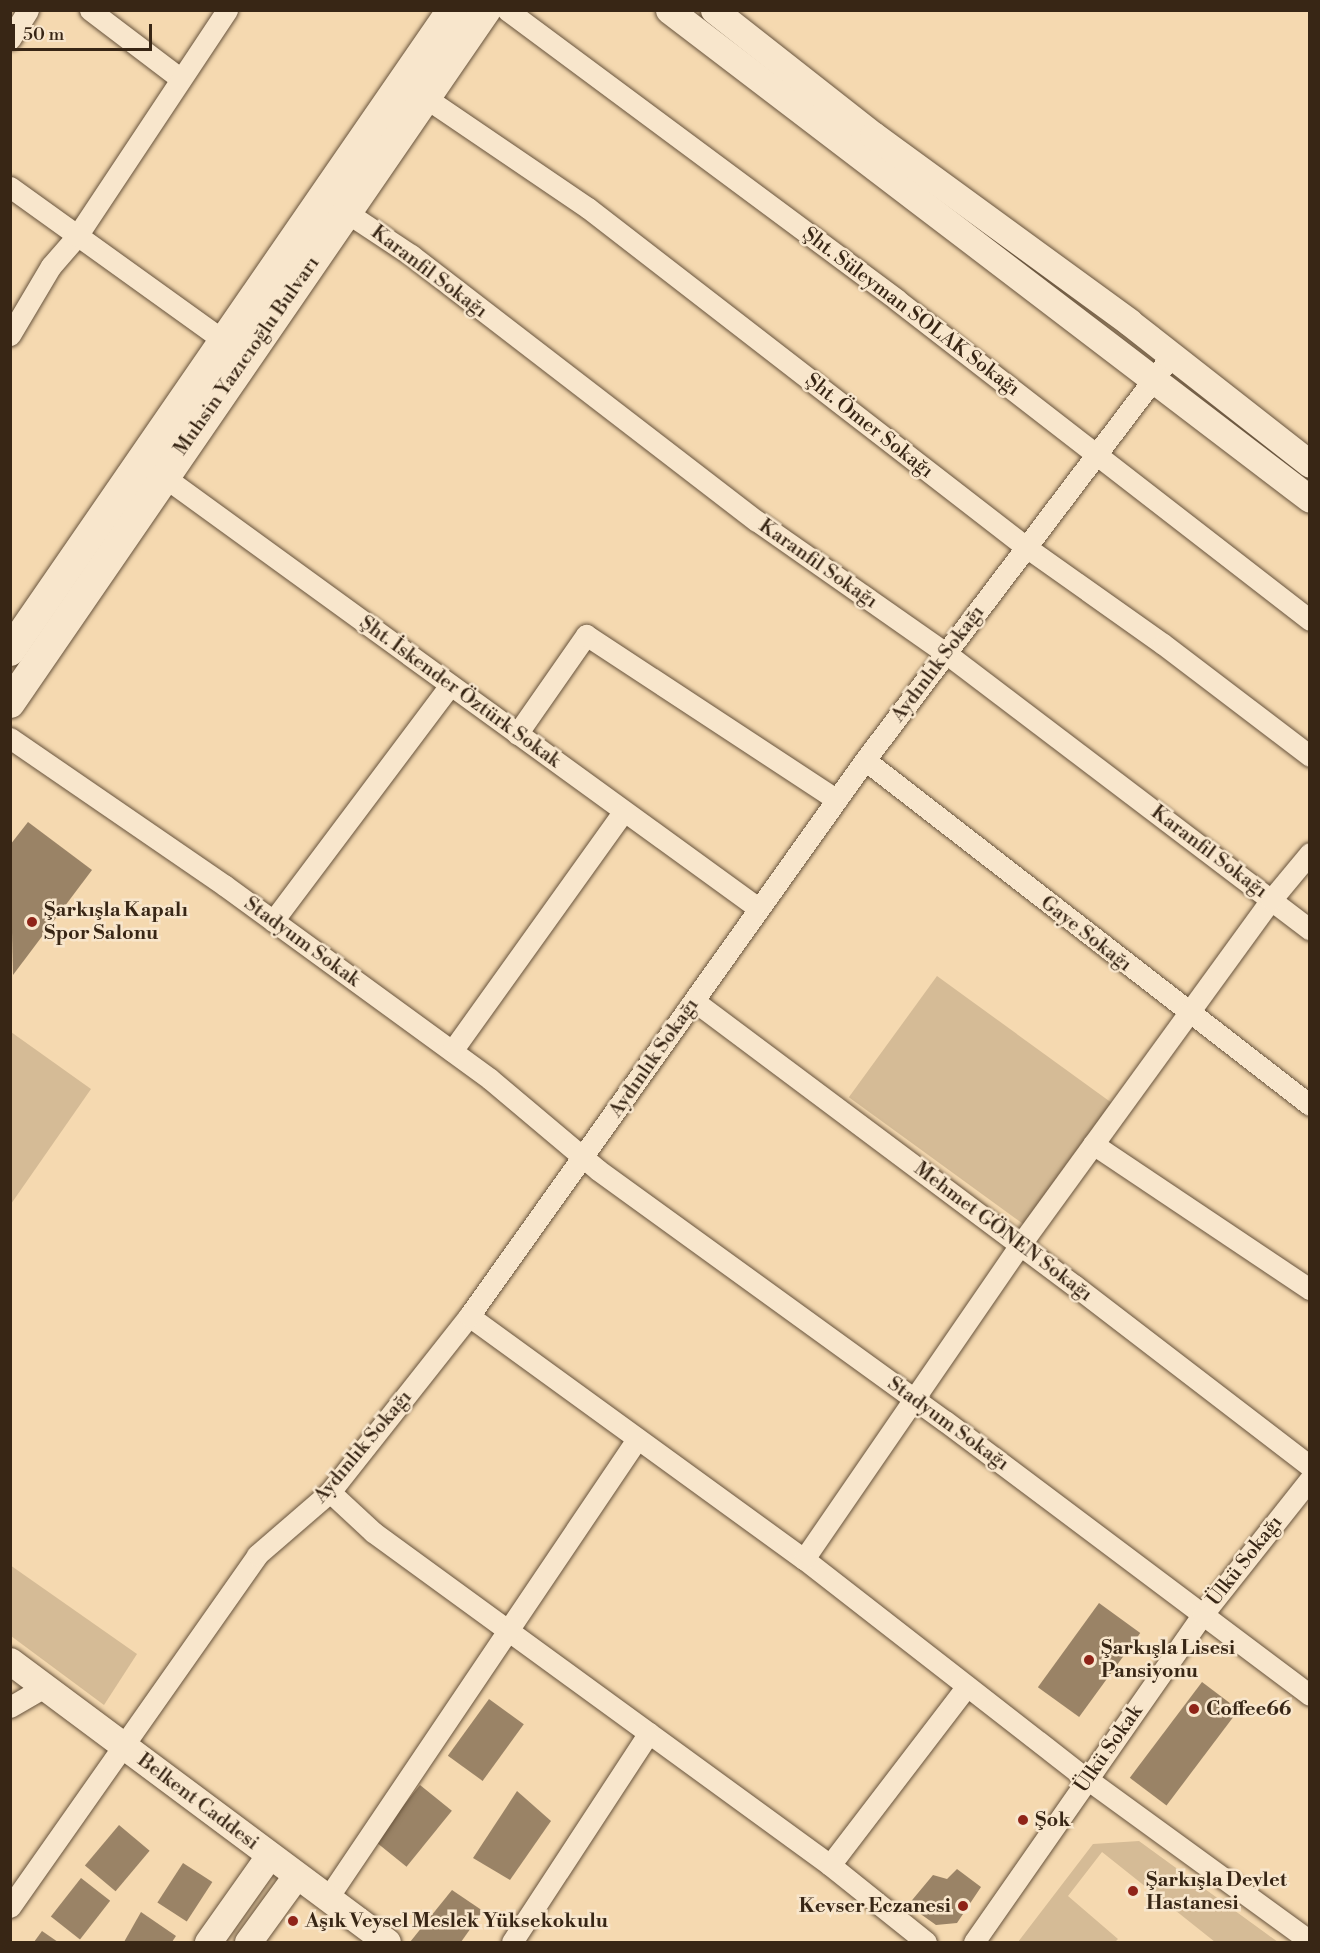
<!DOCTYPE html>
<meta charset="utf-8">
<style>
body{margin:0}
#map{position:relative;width:1320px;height:1953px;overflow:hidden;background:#f5d9b0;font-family:"Libre Bodoni",serif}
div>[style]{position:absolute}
.green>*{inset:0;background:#d5bb96;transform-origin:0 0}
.building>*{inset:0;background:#9a8366;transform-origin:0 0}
.roads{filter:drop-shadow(0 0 2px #67533c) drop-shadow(0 0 2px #67533c)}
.minor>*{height:21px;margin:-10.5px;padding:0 10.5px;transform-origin:10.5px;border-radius:10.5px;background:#f8e6cc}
.tertiary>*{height:27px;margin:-13.5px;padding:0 13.5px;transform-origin:13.5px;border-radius:13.5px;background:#f8e6cc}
.secondary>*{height:30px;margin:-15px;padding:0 15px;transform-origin:15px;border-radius:15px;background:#f8e6cc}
.dots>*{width:16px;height:16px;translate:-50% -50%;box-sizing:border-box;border:3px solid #f8e6cc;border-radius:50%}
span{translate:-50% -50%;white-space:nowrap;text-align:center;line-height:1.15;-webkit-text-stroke:5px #f8e6cc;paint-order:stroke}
.street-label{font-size:20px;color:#382615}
.poi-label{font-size:20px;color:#382615;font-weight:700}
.left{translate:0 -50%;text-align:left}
.right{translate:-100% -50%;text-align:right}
.frame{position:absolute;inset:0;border:12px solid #382615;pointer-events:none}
.scale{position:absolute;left:12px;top:24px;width:140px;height:27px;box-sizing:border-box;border:3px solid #382615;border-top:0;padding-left:8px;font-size:18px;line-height:21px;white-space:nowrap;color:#382615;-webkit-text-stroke:4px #f8e6cc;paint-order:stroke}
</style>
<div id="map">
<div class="green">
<i style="left:937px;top:976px;width:226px;height:150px;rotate:36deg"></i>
<i style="clip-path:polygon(11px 1032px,91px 1089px,11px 1204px)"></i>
<i style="clip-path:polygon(10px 1565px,137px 1654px,104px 1705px,11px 1636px)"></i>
<i style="clip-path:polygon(1139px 1841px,1278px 1942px,1215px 1942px,1102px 1852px,1068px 1896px,1118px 1939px,1115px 1942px,1018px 1942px,1093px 1844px)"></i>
</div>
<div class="building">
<i style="clip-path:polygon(28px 822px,92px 870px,13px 975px,10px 845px)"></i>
<i style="left:1099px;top:1603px;width:51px;height:104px;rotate:36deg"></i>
<i style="left:1202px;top:1682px;width:46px;height:120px;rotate:37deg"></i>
<i style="left:489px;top:1699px;width:43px;height:70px;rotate:36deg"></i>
<i style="left:420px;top:1785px;width:41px;height:72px;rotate:39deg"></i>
<i style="clip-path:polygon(517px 1791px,551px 1821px,510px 1880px,473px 1858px)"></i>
<i style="left:119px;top:1825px;width:40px;height:53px;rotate:40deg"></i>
<i style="left:183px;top:1863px;width:35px;height:47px;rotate:33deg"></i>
<i style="clip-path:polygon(957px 1869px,981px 1887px,957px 1923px,936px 1925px,908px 1905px,933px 1875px,947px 1879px)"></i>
<i style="left:81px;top:1878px;width:37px;height:49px;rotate:38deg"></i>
<i style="clip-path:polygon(452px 1890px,483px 1911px,461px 1942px,410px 1942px)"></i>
<i style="clip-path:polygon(141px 1912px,176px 1936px,172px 1942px,124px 1942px)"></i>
<i style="clip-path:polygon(42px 1931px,58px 1942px,34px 1942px)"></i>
</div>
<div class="roads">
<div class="minor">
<i style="left:90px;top:10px;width:114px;rotate:37.2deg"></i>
<i style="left:507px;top:10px;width:486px;rotate:36.6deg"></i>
<i style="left:897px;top:300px;width:522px;rotate:37.77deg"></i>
<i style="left:10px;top:39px;width:34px;rotate:-58deg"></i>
<i style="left:426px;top:98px;width:196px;rotate:34.2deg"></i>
<i style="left:588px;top:208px;width:554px;rotate:37.74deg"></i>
<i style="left:1026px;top:547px;width:168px;rotate:35.3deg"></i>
<i style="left:1163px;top:644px;width:185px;rotate:37.3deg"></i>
<i style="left:10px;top:187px;width:266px;rotate:35.7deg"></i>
<i style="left:337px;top:206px;width:89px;rotate:33.5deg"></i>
<i style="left:411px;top:255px;width:436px;rotate:37.6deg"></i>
<i style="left:757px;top:521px;width:232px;rotate:35deg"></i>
<i style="left:947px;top:654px;width:456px;rotate:37.2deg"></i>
<i style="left:10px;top:335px;width:80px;rotate:-59.3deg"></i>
<i style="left:51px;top:266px;width:40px;rotate:-49deg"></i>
<i style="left:77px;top:236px;width:271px;rotate:-56.4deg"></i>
<i style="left:163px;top:476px;width:735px;rotate:35.98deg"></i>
<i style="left:517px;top:734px;width:121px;rotate:-55.1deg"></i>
<i style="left:586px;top:635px;width:300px;rotate:33.3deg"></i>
<i style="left:10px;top:738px;width:260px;rotate:34.5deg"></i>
<i style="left:224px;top:885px;width:329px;rotate:36.1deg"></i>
<i style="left:490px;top:1079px;width:141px;rotate:40.1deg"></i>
<i style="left:598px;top:1170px;width:428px;rotate:35.9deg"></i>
<i style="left:945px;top:1421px;width:456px;rotate:36.9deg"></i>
<i style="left:865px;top:760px;width:563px;rotate:37.79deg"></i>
<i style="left:273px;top:921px;width:295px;rotate:-53.1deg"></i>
<i style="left:694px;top:1001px;width:474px;rotate:36.8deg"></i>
<i style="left:1074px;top:1285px;width:297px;rotate:37.5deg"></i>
<i style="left:452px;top:1051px;width:295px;rotate:-54.4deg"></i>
<i style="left:1093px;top:1144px;width:261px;rotate:33.8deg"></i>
<i style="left:469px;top:1316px;width:414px;rotate:36deg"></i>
<i style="left:804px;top:1559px;width:358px;rotate:37.9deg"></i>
<i style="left:1087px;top:1779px;width:276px;rotate:36deg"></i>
<i style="left:330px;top:1492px;width:59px;rotate:42.9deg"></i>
<i style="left:373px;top:1532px;width:565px;rotate:36.08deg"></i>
<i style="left:830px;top:1865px;width:123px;rotate:38.7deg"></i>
<i style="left:804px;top:1559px;width:381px;rotate:-55.5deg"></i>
<i style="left:1020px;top:1245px;width:427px;rotate:-54deg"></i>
<i style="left:1271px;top:900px;width:61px;rotate:-50.3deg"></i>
<i style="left:10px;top:1707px;width:42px;rotate:-30.3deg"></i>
<i style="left:830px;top:1865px;width:225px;rotate:-52.6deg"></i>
<i style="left:327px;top:1899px;width:555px;rotate:-56.02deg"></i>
<i style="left:10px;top:1907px;width:430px;rotate:-54.9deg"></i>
<i style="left:257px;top:1555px;width:96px;rotate:-40.8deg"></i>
<i style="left:330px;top:1492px;width:224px;rotate:-51.7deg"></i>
<i style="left:469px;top:1316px;width:683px;rotate:-54.54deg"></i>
<i style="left:865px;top:760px;width:507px;rotate:-52.86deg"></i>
<i style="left:512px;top:1942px;width:250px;rotate:-56.8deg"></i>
<i style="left:974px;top:1942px;width:400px;rotate:-55.1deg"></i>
<i style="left:1203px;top:1614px;width:172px;rotate:-51.6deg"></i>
</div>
<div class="tertiary">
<i style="left:669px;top:10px;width:806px;rotate:37.34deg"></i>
<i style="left:714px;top:10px;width:202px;rotate:38.2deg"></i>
<i style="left:873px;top:135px;width:317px;rotate:36.1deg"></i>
<i style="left:1129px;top:322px;width:230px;rotate:38.1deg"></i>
<i style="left:10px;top:1661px;width:470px;rotate:36.7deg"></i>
<i style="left:208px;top:1942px;width:105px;rotate:-54.7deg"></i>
<i style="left:248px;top:1942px;width:82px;rotate:-54deg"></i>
</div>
<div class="secondary">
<i style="left:10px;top:651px;width:779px;rotate:-55.41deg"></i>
<i style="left:10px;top:703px;width:841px;rotate:-55.52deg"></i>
</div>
</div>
<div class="dots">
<i style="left:32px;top:922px;background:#8f2418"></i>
<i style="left:1089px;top:1660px;background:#8f2418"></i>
<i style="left:1194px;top:1709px;background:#8f2418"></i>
<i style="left:1023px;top:1820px;background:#8f2418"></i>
<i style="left:1133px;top:1891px;background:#8f2418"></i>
<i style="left:963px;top:1906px;background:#8f2418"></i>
<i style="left:293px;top:1921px;background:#8f2418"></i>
</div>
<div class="street-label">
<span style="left:429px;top:272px;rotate:37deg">Karanfil Sokağı</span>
<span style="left:911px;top:312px;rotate:37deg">Şht. Süleyman SOLAK Sokağı</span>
<span style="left:247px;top:356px;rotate:-55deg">Muhsin Yazıcıoğlu Bulvarı</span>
<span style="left:869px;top:426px;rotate:38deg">Şht. Ömer Sokağı</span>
<span style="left:818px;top:564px;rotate:35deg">Karanfil Sokağı</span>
<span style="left:938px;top:664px;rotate:-53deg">Aydınlık Sokağı</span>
<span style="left:460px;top:692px;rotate:36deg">Şht. İskender Öztürk Sokak</span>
<span style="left:1209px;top:852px;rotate:37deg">Karanfil Sokağı</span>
<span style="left:1086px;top:934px;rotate:38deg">Gaye Sokağı</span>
<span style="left:302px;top:942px;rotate:36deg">Stadyum Sokak</span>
<span style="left:654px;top:1058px;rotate:-55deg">Aydınlık Sokağı</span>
<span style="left:1003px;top:1232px;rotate:37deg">Mehmet GÖNEN Sokağı</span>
<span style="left:948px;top:1424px;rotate:36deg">Stadyum Sokağı</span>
<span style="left:363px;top:1447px;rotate:-50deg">Aydınlık Sokağı</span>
<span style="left:1245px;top:1561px;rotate:-52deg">Ülkü Sokağı</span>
<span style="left:1109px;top:1749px;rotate:-55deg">Ülkü Sokak</span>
<span style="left:198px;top:1802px;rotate:37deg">Belkent Caddesi</span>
</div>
<div class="poi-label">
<span class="left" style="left:44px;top:922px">Şarkışla Kapalı<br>Spor Salonu</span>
<span class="left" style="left:1101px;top:1660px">Şarkışla Lisesi<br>Pansiyonu</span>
<span class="left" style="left:1206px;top:1709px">Coffee66</span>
<span class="left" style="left:1035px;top:1820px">Şok</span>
<span class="left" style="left:1146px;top:1892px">Şarkışla Devlet<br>Hastanesi</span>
<span class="right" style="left:951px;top:1906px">Kevser Eczanesi</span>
<span class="left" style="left:305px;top:1921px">Aşık Veysel Meslek Yüksekokulu</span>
</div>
<div class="frame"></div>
<div class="scale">50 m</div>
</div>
